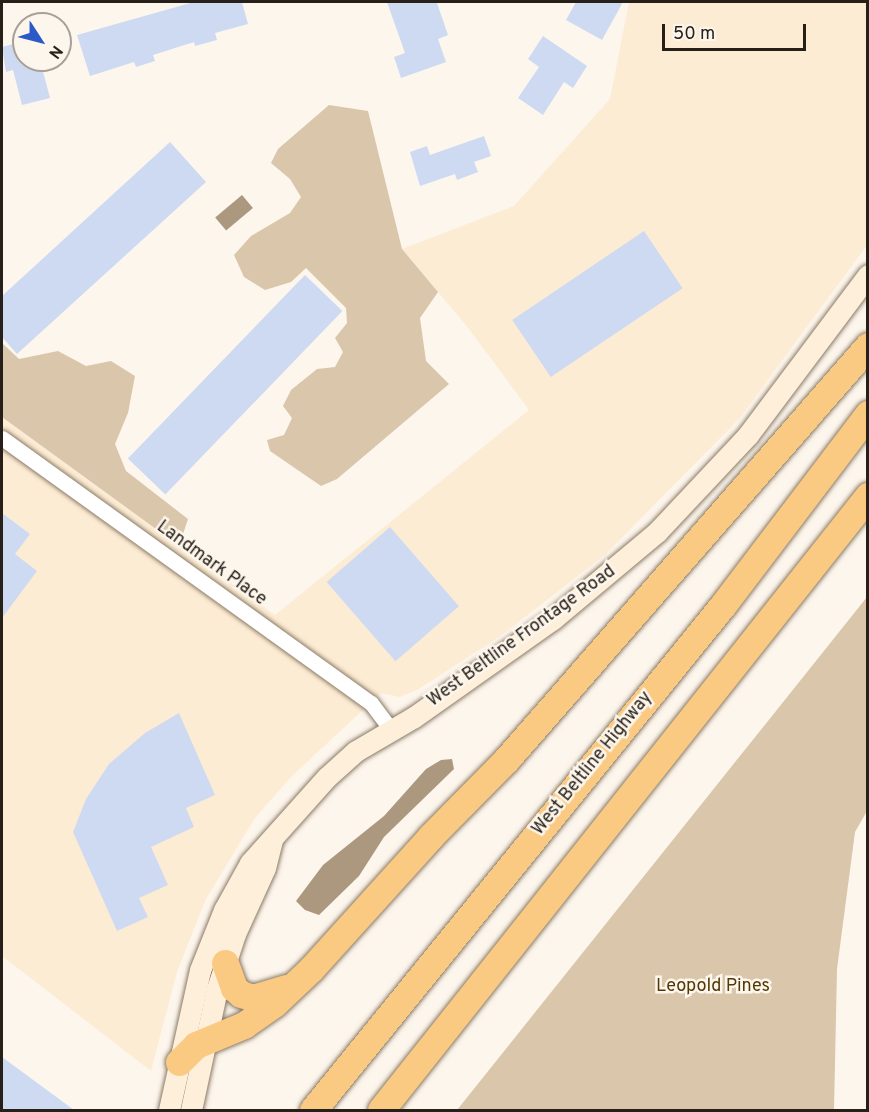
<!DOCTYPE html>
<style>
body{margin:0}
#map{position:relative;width:869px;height:1112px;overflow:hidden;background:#fdf6ed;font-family:Overpass,sans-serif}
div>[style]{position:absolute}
.built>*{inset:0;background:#fdecd4}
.forest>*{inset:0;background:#d9c6ab}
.water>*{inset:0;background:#ab987f;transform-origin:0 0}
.building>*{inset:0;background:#cddaf2;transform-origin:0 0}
.roads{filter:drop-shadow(0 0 2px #8a7b66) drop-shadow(0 0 2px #8a7b66)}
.street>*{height:15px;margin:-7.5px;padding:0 7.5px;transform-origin:7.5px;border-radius:7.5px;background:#fff}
.secondary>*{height:21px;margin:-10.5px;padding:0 10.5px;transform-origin:10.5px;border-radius:10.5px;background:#feefda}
.highway>*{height:27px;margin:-13.5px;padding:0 13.5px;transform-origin:13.5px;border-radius:13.5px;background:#fbca82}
span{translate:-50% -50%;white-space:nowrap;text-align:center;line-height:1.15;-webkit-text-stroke:5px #fdf6ed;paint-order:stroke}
.street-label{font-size:18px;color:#262018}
.park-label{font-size:18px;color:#533806}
.frame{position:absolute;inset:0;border:3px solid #262018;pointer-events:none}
.north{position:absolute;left:12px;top:12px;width:60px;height:60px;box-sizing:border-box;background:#fdf6ed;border:2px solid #a7a098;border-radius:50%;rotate:126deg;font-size:16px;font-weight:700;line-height:24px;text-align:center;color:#262018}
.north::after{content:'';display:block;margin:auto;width:21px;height:27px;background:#2b5ac8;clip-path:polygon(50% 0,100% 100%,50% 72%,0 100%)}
.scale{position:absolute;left:662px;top:24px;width:144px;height:27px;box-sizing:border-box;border:3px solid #262018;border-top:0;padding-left:8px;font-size:18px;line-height:21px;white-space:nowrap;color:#262018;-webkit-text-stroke:4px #fdf6ed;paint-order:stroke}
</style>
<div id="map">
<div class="built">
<i style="clip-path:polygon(629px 2px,867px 2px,868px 244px,740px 418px,606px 554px,502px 635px,419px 689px,400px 697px,381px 693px,290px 778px,255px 818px,206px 899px,177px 972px,151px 1071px,2px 956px,2px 417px,275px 615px,529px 410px,469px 329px,402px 249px,514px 206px,610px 99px)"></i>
</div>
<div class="forest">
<i style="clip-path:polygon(329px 105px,368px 111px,402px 249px,438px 292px,420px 318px,426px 361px,449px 384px,337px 479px,321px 486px,270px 451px,267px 440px,284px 435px,292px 418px,283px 406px,291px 390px,317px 369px,335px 367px,343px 352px,335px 338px,347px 323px,346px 308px,306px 268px,291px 282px,265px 290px,244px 277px,234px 255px,251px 236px,290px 213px,301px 197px,290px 179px,271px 163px,278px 149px)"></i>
<i style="clip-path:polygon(2px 343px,19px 359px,58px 351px,86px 366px,111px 361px,135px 376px,128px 413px,115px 444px,126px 471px,188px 519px,183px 534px,167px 537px,2px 417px)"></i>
<i style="clip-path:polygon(867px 597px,867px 811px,855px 832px,837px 969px,834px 1110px,457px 1110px)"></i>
</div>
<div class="water">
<i style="left:242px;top:195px;width:17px;height:35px;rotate:50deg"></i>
<i style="clip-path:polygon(452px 759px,454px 769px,384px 837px,359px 876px,319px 915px,305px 910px,296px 901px,323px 865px,384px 816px,426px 769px,441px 760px)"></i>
</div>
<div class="building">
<i style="clip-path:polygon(194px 2px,242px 2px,248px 24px,215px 33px,217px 40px,195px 46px,194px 42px,153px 55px,155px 61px,136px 67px,134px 62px,90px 76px,77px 35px)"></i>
<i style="clip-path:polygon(387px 2px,437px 3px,448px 35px,438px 39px,446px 62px,401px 78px,394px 57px,405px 53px)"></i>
<i style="clip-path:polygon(576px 2px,623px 2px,602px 40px,566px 20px)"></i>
<i style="clip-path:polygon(543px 36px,587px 66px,573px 88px,564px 82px,543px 115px,518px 98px,539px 67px,528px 59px)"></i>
<i style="clip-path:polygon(24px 41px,24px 60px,40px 60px,50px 98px,22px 105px,13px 70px,6px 72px,2px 47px)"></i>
<i style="clip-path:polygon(484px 136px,491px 156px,474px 162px,478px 172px,457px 180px,455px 174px,420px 186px,410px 152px,427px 146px,430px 155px)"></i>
<i style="clip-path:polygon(170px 142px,206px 182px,17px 354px,2px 337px,2px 296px)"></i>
<i style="left:644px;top:231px;width:69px;height:159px;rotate:56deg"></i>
<i style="left:305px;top:275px;width:52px;height:255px;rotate:44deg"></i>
<i style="clip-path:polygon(2px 513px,30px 534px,15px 554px,37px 571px,2px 618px)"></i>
<i style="left:390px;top:527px;width:105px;height:84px;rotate:49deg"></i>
<i style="clip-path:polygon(179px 713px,215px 795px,186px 808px,194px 827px,151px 847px,168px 885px,139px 898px,148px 917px,117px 931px,73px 832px,86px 799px,109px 764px,145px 733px)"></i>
<i style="clip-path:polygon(2px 1057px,74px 1110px,2px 1110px)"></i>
</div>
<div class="roads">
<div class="street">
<i style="left:2px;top:438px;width:454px;rotate:35.7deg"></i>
<i style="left:371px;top:703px;width:34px;rotate:53deg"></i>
</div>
<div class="secondary">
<i style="left:169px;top:1110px;width:143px;rotate:-77.5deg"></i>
<i style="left:200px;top:970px;width:65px;rotate:-68.2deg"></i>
<i style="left:224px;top:910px;width:54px;rotate:-61deg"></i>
<i style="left:250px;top:863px;width:115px;rotate:-48.2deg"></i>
<i style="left:327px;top:777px;width:39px;rotate:-42deg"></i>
<i style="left:356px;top:751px;width:67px;rotate:-30.4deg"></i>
<i style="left:414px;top:717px;width:170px;rotate:-35.2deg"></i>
<i style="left:553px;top:619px;width:136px;rotate:-39.9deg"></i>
<i style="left:657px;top:532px;width:133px;rotate:-46.8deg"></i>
<i style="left:748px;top:435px;width:200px;rotate:-53.1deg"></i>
<i style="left:191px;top:1110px;width:124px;rotate:-77.9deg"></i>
<i style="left:217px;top:989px;width:58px;rotate:-71.9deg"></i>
<i style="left:235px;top:934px;width:72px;rotate:-65.6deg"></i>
<i style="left:265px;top:868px;width:29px;rotate:-76deg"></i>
</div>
<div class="highway">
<i style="left:225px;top:963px;width:27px;rotate:70deg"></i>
<i style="left:234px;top:988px;width:9px;rotate:41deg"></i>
<i style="left:241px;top:994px;width:13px;rotate:18deg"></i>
<i style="left:253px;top:998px;width:34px;rotate:-17deg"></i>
<i style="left:179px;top:1062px;width:24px;rotate:-45deg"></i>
<i style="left:196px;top:1045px;width:52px;rotate:-22.6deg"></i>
<i style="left:244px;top:1025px;width:37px;rotate:-35deg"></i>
<i style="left:274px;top:1004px;width:51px;rotate:-43.4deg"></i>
<i style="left:311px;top:969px;width:179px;rotate:-47.9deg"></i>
<i style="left:431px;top:836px;width:107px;rotate:-45.4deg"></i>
<i style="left:506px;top:760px;width:550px;rotate:-48.83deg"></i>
<i style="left:313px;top:1110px;width:650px;rotate:-50.93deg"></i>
<i style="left:723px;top:605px;width:240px;rotate:-52.8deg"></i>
<i style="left:381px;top:1110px;width:784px;rotate:-51.58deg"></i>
</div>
</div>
<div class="street-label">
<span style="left:211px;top:564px;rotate:36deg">Landmark Place</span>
<span style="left:522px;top:637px;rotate:-36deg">West Beltline Frontage Road</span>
<span style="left:593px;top:764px;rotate:-51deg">West Beltline Highway</span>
</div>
<div class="park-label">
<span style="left:713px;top:987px">Leopold Pines</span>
</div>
<div class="frame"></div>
<div class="north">N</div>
<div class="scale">50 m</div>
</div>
